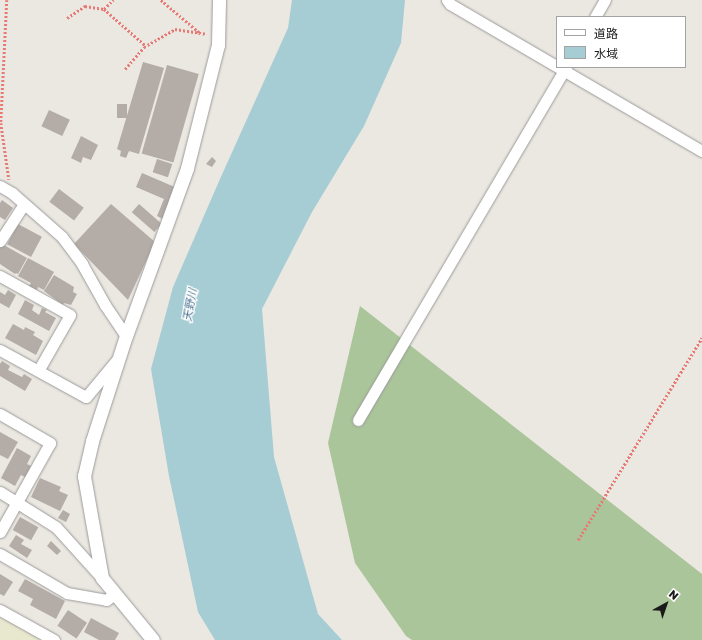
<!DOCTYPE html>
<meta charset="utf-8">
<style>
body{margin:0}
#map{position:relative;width:702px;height:640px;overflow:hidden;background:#ebe7e1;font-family:"Golos Text","Noto Sans JP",sans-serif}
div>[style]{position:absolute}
.farmland>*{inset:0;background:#e8e8ce}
.forest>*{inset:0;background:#aac59a}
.water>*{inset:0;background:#a6ccd4}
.building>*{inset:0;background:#b3aca7;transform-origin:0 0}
.path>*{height:2.5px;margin-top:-1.25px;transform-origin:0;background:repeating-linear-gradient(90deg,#e77a75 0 2px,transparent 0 4px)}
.roads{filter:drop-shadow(0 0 1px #9b9b9b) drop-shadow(0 0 1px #9b9b9b)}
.minor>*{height:11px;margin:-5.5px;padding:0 5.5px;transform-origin:5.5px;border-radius:5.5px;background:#fff}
.tertiary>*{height:13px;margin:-6.5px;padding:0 6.5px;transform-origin:6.5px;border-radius:6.5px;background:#fff}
span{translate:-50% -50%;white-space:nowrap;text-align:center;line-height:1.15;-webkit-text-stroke:3px #fff;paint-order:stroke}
.water-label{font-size:11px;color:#517896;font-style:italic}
.legend{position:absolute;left:556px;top:16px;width:130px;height:52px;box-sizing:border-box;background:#fff;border:1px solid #a3a3a3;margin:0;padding:5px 7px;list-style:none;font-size:12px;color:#1a1a1a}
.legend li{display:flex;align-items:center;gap:8px;height:20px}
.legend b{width:20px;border:1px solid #a3a3a3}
.north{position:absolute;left:646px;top:584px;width:40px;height:40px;-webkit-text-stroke:3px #fff;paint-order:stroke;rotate:40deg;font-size:11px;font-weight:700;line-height:16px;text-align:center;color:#1a1a1a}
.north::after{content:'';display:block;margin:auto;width:14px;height:18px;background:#1a1a1a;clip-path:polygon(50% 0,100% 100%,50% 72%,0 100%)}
</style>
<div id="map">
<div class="farmland">
<i style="clip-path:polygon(0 615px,45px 640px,0 640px)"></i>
</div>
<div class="forest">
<i style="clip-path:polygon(360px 306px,702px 574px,702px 640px,412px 640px,406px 636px,355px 563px,328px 443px)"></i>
</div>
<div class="water">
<i style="clip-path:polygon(292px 0,405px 0,401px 43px,364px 126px,312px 212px,262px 309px,274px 457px,318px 614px,342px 640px,215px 640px,198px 612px,169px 476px,151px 369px,173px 287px,220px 179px,288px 28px)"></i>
</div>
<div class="building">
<i style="clip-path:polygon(143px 62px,164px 68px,139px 154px,129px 151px,126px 158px,120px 156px,121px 151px,117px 149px)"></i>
<i style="left:167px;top:65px;width:33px;height:92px;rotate:16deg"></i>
<i style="left:117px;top:104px;width:10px;height:14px"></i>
<i style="left:49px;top:110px;width:23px;height:18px;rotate:25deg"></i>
<i style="clip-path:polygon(81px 136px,98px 145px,91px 160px,83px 157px,81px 163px,71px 158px)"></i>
<i style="clip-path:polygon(212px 157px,216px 161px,212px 167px,206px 164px)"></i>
<i style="left:157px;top:159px;width:16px;height:14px;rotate:18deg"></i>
<i style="clip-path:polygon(142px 173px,177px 188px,163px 219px,157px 216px,164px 199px,136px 187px)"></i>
<i style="left:59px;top:189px;width:31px;height:16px;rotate:37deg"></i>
<i style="clip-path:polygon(2px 200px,13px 208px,5px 220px,0 217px,0 203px)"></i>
<i style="clip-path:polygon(111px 204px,155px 242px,128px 300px,74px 244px)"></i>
<i style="left:139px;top:204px;width:30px;height:11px;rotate:41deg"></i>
<i style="left:18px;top:224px;width:27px;height:23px;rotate:28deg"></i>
<i style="clip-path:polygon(2px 244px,27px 258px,18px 274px,16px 273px,15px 274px,0 264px,0 248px)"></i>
<i style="clip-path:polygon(28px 258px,54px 272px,44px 290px,38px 287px,37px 290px,29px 286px,31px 283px,18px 276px)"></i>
<i style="clip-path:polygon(54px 275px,74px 287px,73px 292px,77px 294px,71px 305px,64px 303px,63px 305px,44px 291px)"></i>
<i style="clip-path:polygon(8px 290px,16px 295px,9px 308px,0 303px,0 292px,5px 295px)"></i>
<i style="clip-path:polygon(25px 300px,34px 305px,32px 310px,39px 315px,42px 308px,47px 310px,45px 312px,56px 318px,49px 331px,18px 314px)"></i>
<i style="clip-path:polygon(13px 324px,24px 330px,25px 327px,35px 332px,33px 335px,43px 341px,36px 355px,5px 338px)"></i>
<i style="clip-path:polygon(2px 361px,10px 366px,8px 370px,22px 377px,24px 374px,32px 379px,25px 391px,0 376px,0 364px)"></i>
<i style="clip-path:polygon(0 432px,18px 442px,8px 459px,0 455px)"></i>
<i style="clip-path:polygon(17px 448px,31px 456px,27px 464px,31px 466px,25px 477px,21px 475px,15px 486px,1px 478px)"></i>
<i style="clip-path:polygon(40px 478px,61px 487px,59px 491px,68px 495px,60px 511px,31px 497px)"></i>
<i style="clip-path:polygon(63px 510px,70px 514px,66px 522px,58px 518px)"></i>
<i style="left:20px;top:517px;width:21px;height:15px;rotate:29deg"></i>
<i style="clip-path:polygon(16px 535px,24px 540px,21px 544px,32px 550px,27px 558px,9px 546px)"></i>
<i style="clip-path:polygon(51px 541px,61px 551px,57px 555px,47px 546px)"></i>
<i style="clip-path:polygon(0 574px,13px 582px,4px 596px,0 594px)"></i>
<i style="clip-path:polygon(25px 579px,65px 601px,56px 619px,30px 605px,33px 599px,18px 591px)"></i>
<i style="left:68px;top:610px;width:23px;height:19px;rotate:34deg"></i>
<i style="clip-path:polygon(91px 618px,119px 633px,115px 640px,99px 640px,84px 632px)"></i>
</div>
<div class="path">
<i style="left:7px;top:0;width:123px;rotate:92.8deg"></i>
<i style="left:1px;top:123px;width:57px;rotate:81.9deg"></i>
<i style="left:161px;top:0;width:51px;rotate:40.2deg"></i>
<i style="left:104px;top:9px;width:13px;rotate:-45deg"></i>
<i style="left:67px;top:18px;width:22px;rotate:-34deg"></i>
<i style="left:85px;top:6px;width:19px;rotate:9deg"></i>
<i style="left:104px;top:9px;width:56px;rotate:41.4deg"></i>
<i style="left:125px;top:69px;width:29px;rotate:-49deg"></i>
<i style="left:144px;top:47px;width:36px;rotate:-30deg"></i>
<i style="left:175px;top:29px;width:31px;rotate:9deg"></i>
<i style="left:578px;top:540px;width:237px;rotate:-58.5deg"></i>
</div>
<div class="roads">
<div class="minor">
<i style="left:447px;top:0;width:5px;rotate:53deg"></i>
<i style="left:450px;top:4px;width:292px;rotate:30.3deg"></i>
<i style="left:595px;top:17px;width:20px;rotate:-60deg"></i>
<i style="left:0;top:186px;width:14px;rotate:30deg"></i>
<i style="left:12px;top:193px;width:67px;rotate:41.3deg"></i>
<i style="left:62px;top:237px;width:34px;rotate:53deg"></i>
<i style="left:82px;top:264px;width:47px;rotate:60.7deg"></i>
<i style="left:105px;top:305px;width:37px;rotate:56deg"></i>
<i style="left:0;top:241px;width:44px;rotate:-57deg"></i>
<i style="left:0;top:276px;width:80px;rotate:29.1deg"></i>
<i style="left:70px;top:315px;width:64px;rotate:119.7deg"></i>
<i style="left:0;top:350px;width:98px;rotate:28.7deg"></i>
<i style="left:86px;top:397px;width:47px;rotate:-50.2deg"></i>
<i style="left:0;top:414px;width:58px;rotate:30.1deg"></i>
<i style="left:50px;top:443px;width:102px;rotate:119.3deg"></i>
<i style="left:358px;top:420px;width:410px;rotate:-59.5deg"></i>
<i style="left:0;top:492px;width:66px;rotate:32deg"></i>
<i style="left:56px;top:527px;width:69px;rotate:48deg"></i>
<i style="left:0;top:554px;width:78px;rotate:30.2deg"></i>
<i style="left:67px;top:593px;width:40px;rotate:10deg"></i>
<i style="left:106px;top:600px;width:11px;rotate:-34deg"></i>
<i style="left:0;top:610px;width:62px;rotate:29.1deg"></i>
</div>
<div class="tertiary">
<i style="left:153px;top:640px;width:80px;rotate:-129.4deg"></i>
<i style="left:102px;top:578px;width:104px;rotate:-100deg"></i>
<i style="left:84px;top:476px;width:36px;rotate:-77deg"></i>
<i style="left:92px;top:441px;width:110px;rotate:-72.1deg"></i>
<i style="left:126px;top:336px;width:179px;rotate:-70deg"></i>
<i style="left:187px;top:168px;width:127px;rotate:-75.9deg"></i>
<i style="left:218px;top:45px;width:45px;rotate:-88.7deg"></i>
</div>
</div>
<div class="water-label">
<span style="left:190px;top:305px;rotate:-79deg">天野川</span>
</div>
<ul class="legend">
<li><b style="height:5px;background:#fff"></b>道路</li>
<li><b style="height:11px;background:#a6ccd4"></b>水域</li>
</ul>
<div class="north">N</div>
</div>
